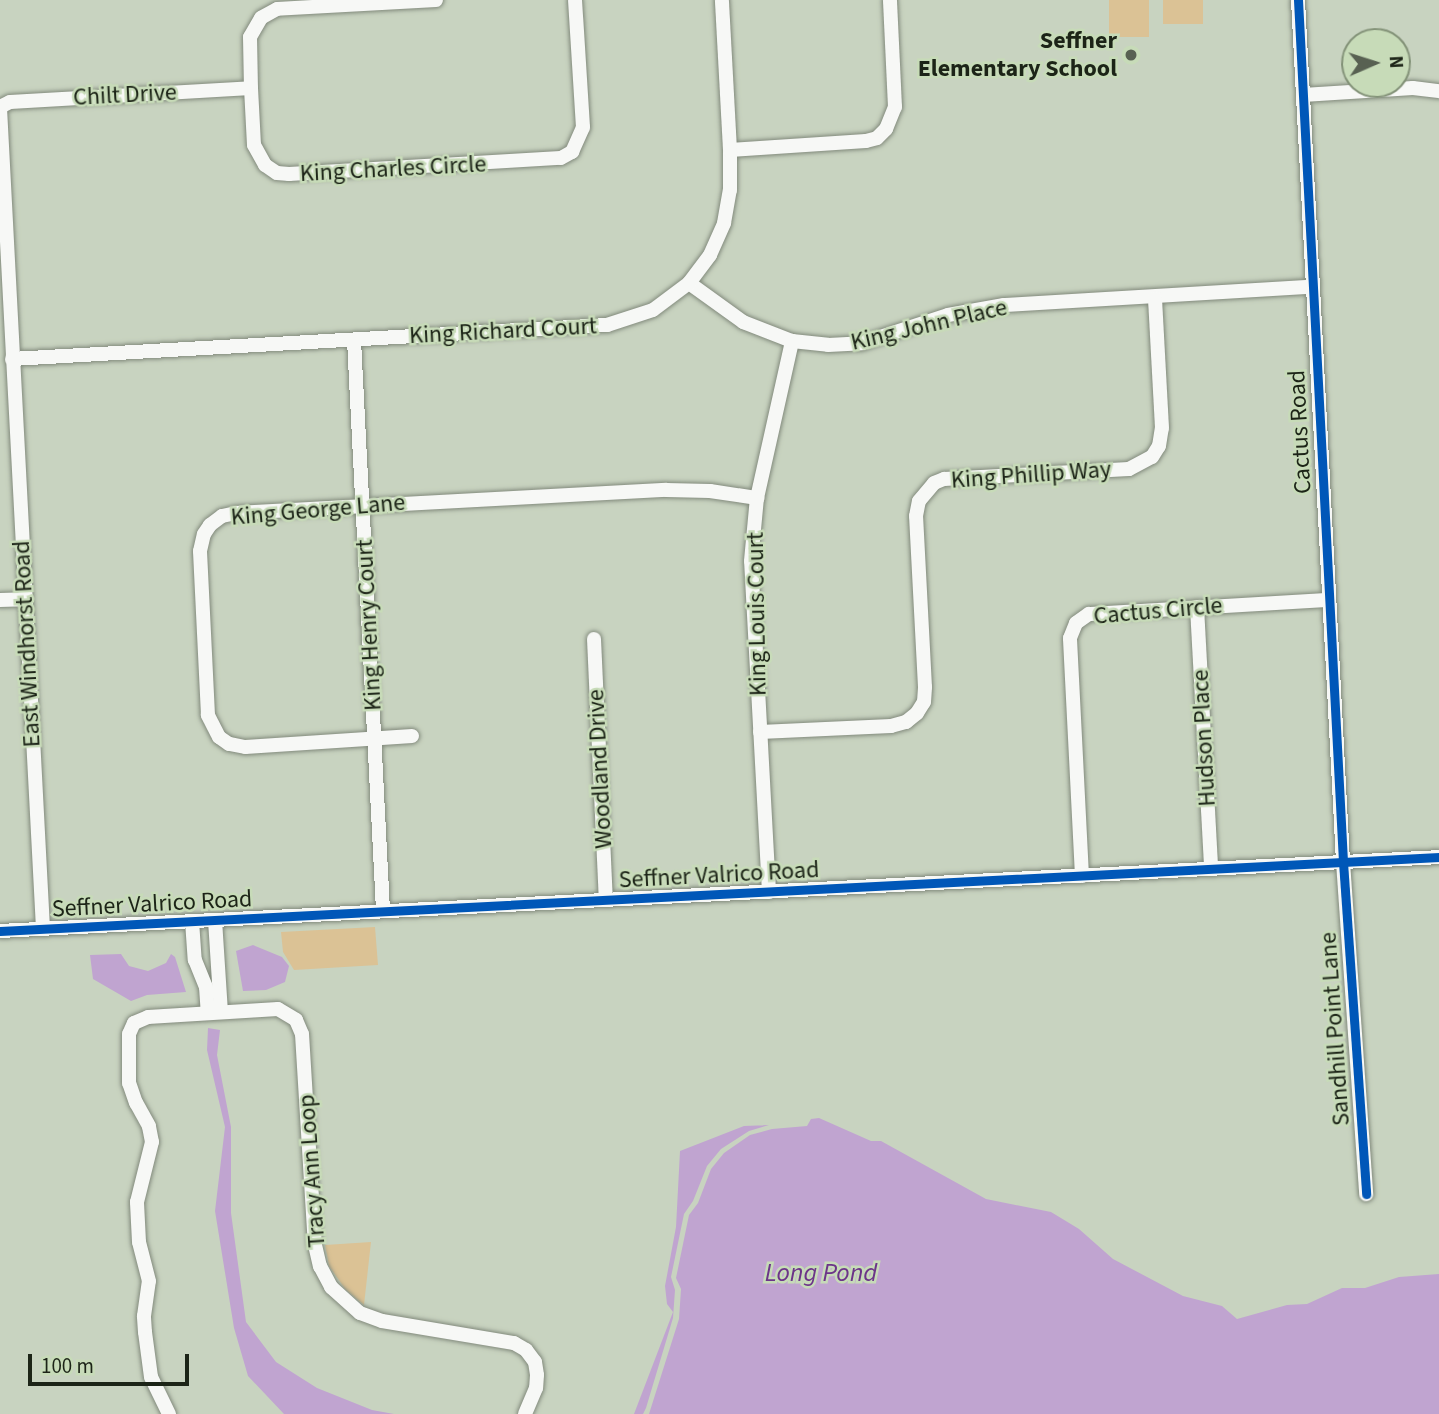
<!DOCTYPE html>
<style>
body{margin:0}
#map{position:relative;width:1439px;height:1414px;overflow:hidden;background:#c8d3c0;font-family:"Source Sans 3",sans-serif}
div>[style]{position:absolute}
.green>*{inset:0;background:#dbc295;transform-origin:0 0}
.water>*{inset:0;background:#c0a4d0}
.roads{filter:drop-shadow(0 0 2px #828a7c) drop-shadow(0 0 2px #828a7c)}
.minor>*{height:14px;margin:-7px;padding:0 7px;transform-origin:7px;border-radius:7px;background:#f7f8f6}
.cycleway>*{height:9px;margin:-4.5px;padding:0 4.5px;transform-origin:4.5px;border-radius:4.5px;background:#0057b8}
.dots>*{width:19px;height:19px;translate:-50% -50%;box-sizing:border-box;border:4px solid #c7dbb8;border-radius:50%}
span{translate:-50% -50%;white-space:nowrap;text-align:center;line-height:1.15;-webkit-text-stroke:5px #c7dbb8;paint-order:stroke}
.poi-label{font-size:24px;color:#1c2417;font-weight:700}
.right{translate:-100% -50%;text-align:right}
.street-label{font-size:24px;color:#1c2417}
.water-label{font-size:26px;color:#6c3489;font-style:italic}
.north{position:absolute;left:1341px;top:28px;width:70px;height:70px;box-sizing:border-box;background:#c7dbb8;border:2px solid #839278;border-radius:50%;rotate:87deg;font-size:19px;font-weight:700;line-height:28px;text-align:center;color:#1c2417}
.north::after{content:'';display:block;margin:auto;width:24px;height:32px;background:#586152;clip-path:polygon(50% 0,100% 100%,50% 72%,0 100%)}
.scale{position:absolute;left:28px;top:1354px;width:161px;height:32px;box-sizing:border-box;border:4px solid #1c2417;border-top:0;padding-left:9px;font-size:21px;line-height:24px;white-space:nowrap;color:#1c2417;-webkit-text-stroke:5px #c7dbb8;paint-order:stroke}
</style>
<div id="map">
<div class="green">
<i style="left:1109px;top:0;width:40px;height:37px"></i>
<i style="left:1163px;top:0;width:40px;height:24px"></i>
<i style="clip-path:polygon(375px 927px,378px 965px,294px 970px,283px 952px,281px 932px)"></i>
<i style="clip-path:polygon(371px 1242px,364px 1305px,345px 1289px,329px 1266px,325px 1245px)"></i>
</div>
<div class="water">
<i style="clip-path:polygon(253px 945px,282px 957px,289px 966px,285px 982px,266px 990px,243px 991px,236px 951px)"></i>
<i style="clip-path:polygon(121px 954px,129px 966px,148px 971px,166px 963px,171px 954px,175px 957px,186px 992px,147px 995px,131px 1001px,93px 979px,90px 955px)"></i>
<i style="clip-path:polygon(208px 1028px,220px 1030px,217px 1055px,231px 1127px,231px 1213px,246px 1322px,276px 1362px,317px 1388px,372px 1410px,394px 1414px,284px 1414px,248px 1376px,234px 1328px,215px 1211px,225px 1127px,207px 1050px)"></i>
<i style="clip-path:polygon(819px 1118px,871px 1141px,881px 1141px,986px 1199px,1051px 1212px,1079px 1229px,1113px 1259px,1183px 1296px,1222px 1306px,1237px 1319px,1287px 1305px,1307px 1304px,1342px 1288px,1365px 1288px,1399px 1277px,1439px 1274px,1439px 1414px,649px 1414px,679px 1319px,681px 1289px,676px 1278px,689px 1215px,698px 1203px,711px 1169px,724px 1153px,750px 1135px,772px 1129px,807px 1126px,811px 1119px)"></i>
<i style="clip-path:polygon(769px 1125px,749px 1131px,721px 1149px,707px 1166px,693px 1201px,684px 1214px,671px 1277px,675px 1290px,673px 1318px,646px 1408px,643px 1414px,634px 1414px,673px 1312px,667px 1304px,665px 1286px,676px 1227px,680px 1151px,744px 1126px)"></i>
</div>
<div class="roads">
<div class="minor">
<i style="left:436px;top:0;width:159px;rotate:176.8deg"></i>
<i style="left:277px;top:9px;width:18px;rotate:151deg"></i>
<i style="left:261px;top:18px;width:22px;rotate:120deg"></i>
<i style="left:250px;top:37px;width:51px;rotate:88.9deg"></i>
<i style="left:251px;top:88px;width:57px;rotate:87deg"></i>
<i style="left:254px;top:145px;width:23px;rotate:61deg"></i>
<i style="left:265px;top:165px;width:14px;rotate:34deg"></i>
<i style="left:277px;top:173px;width:12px;rotate:5deg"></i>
<i style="left:289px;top:174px;width:272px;rotate:-3.4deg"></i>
<i style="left:561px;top:158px;width:13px;rotate:-29deg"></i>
<i style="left:572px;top:152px;width:27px;rotate:-66deg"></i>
<i style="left:583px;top:127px;width:127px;rotate:-93.6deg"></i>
<i style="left:1298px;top:0;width:863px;rotate:87.01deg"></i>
<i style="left:1343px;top:862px;width:333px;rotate:86deg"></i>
<i style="left:1303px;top:95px;width:110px;rotate:-3.6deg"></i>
<i style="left:1413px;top:88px;width:26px;rotate:7deg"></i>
<i style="left:0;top:107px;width:11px;rotate:-27deg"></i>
<i style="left:10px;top:102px;width:241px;rotate:-3.3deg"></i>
<i style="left:0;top:108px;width:822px;rotate:87deg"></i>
<i style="left:730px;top:150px;width:136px;rotate:-3.8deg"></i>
<i style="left:866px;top:141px;width:11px;rotate:-15deg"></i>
<i style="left:877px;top:138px;width:13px;rotate:-45deg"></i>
<i style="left:886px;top:129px;width:24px;rotate:-68deg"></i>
<i style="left:895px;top:107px;width:107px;rotate:-92.7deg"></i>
<i style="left:689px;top:283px;width:67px;rotate:35.8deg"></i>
<i style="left:743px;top:322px;width:53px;rotate:21.2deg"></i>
<i style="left:792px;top:341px;width:36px;rotate:6deg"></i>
<i style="left:828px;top:345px;width:34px;rotate:-3deg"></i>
<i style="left:862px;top:343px;width:90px;rotate:-18deg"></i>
<i style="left:948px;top:315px;width:57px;rotate:-10.1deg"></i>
<i style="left:1004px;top:305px;width:308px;rotate:-3.4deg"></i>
<i style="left:354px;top:340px;width:572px;rotate:87.09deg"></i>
<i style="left:12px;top:359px;width:596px;rotate:-3.27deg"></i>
<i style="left:607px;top:325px;width:48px;rotate:-18.1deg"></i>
<i style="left:653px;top:310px;width:45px;rotate:-36.9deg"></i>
<i style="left:689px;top:283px;width:35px;rotate:-53deg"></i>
<i style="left:710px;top:255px;width:35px;rotate:-66deg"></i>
<i style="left:724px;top:223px;width:34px;rotate:-80deg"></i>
<i style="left:730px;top:190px;width:40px;rotate:-90deg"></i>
<i style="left:730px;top:150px;width:150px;rotate:-93.1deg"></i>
<i style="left:0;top:600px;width:24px;rotate:-2deg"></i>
<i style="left:1197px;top:607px;width:262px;rotate:86.9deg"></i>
<i style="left:594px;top:639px;width:261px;rotate:87.4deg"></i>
<i style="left:760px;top:732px;width:131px;rotate:-2.6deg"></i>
<i style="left:891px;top:726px;width:16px;rotate:-15deg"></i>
<i style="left:906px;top:722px;width:14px;rotate:-39deg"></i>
<i style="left:917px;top:713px;width:13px;rotate:-58deg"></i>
<i style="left:924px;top:702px;width:15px;rotate:-86deg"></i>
<i style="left:925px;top:687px;width:171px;rotate:-93deg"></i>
<i style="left:916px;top:516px;width:15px;rotate:-79deg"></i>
<i style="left:919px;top:501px;width:23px;rotate:-50deg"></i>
<i style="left:934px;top:483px;width:11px;rotate:-22deg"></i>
<i style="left:944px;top:479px;width:185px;rotate:-3.1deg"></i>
<i style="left:1129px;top:469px;width:26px;rotate:-28deg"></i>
<i style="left:1152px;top:457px;width:13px;rotate:-58deg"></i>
<i style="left:1159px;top:446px;width:18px;rotate:-81deg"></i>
<i style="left:1162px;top:428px;width:130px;rotate:-93.1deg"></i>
<i style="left:412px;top:736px;width:167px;rotate:176.2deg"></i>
<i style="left:245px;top:747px;width:16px;rotate:-169deg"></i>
<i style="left:229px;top:744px;width:12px;rotate:-145deg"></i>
<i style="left:219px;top:737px;width:25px;rotate:-117deg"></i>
<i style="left:208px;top:715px;width:164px;rotate:-92.8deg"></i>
<i style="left:200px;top:551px;width:17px;rotate:-77deg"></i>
<i style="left:204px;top:534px;width:11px;rotate:-56deg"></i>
<i style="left:210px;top:525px;width:15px;rotate:-37deg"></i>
<i style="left:222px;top:516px;width:14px;rotate:-12deg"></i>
<i style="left:236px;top:513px;width:431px;rotate:-3.1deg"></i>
<i style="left:666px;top:490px;width:44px;rotate:1.3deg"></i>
<i style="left:710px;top:491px;width:48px;rotate:8.5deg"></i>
<i style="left:1082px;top:876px;width:238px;rotate:-92.9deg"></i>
<i style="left:1070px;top:638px;width:16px;rotate:-68deg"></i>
<i style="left:1076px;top:623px;width:16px;rotate:-35deg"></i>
<i style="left:1089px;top:614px;width:239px;rotate:-3.4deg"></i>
<i style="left:769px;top:892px;width:331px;rotate:-93.1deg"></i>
<i style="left:751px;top:561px;width:63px;rotate:-84.6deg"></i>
<i style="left:757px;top:498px;width:161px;rotate:-77.4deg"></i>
<i style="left:215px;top:920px;width:92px;rotate:86.3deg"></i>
<i style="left:192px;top:921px;width:39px;rotate:86deg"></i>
<i style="left:195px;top:960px;width:29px;rotate:68deg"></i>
<i style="left:206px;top:987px;width:26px;rotate:86deg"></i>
<i style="left:0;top:931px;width:1441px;rotate:-2.94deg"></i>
<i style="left:169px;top:1414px;width:41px;rotate:-115.9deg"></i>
<i style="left:151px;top:1377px;width:45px;rotate:-97.6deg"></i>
<i style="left:145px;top:1332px;width:16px;rotate:-94deg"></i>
<i style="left:144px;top:1316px;width:35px;rotate:-82deg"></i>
<i style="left:149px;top:1281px;width:40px;rotate:-104.4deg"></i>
<i style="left:139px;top:1242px;width:40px;rotate:-92.9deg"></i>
<i style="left:137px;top:1202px;width:62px;rotate:-76deg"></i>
<i style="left:152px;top:1142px;width:16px;rotate:-101deg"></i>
<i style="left:149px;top:1126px;width:26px;rotate:-119deg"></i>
<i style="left:136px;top:1103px;width:21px;rotate:-109deg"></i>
<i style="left:129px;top:1083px;width:49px;rotate:-90deg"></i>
<i style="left:129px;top:1034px;width:12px;rotate:-66deg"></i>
<i style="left:134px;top:1023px;width:15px;rotate:-23deg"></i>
<i style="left:148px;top:1017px;width:130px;rotate:-3.5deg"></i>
<i style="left:278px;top:1009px;width:21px;rotate:31deg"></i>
<i style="left:296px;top:1020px;width:15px;rotate:67deg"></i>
<i style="left:302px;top:1034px;width:211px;rotate:86.5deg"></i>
<i style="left:315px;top:1245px;width:22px;rotate:77deg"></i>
<i style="left:320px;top:1266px;width:24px;rotate:62deg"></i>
<i style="left:331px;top:1287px;width:39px;rotate:42deg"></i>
<i style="left:360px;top:1313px;width:23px;rotate:20deg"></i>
<i style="left:382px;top:1321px;width:134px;rotate:9.5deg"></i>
<i style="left:514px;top:1343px;width:14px;rotate:30deg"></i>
<i style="left:526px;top:1350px;width:15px;rotate:53deg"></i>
<i style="left:535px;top:1362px;width:13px;rotate:81deg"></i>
<i style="left:537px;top:1375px;width:13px;rotate:94deg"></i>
<i style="left:536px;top:1388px;width:28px;rotate:113deg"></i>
</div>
</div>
<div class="cycleway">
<i style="left:1298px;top:0;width:863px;rotate:87.01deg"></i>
<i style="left:1343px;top:862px;width:333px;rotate:86deg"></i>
<i style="left:0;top:931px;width:1441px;rotate:-2.94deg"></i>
</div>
<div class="dots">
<i style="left:1131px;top:55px;background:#586152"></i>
</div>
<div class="poi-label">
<span class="right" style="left:1117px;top:55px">Seffner<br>Elementary School</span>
</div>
<div class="street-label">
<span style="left:125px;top:95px;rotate:-3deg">Chilt Drive</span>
<span style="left:393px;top:169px;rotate:-3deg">King Charles Circle</span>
<span style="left:929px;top:325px;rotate:-13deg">King John Place</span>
<span style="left:503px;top:331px;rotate:-3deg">King Richard Court</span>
<span style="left:1300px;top:432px;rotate:-93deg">Cactus Road</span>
<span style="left:1031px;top:475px;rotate:-4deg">King Phillip Way</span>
<span style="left:318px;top:510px;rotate:-5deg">King George Lane</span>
<span style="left:1158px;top:611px;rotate:-5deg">Cactus Circle</span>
<span style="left:757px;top:614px;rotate:-91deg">King Louis Court</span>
<span style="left:369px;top:625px;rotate:-93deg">King Henry Court</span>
<span style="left:27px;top:644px;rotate:-93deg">East Windhorst Road</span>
<span style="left:1204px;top:738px;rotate:-93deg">Hudson Place</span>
<span style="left:600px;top:769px;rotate:-93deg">Woodland Drive</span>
<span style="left:719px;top:875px;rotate:-3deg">Seffner Valrico Road</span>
<span style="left:152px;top:904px;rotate:-3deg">Seffner Valrico Road</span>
<span style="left:1335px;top:1029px;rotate:-94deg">Sandhill Point Lane</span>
<span style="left:312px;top:1171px;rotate:-94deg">Tracy Ann Loop</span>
</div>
<div class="water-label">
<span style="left:821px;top:1273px">Long Pond</span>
</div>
<div class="north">N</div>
<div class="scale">100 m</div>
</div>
